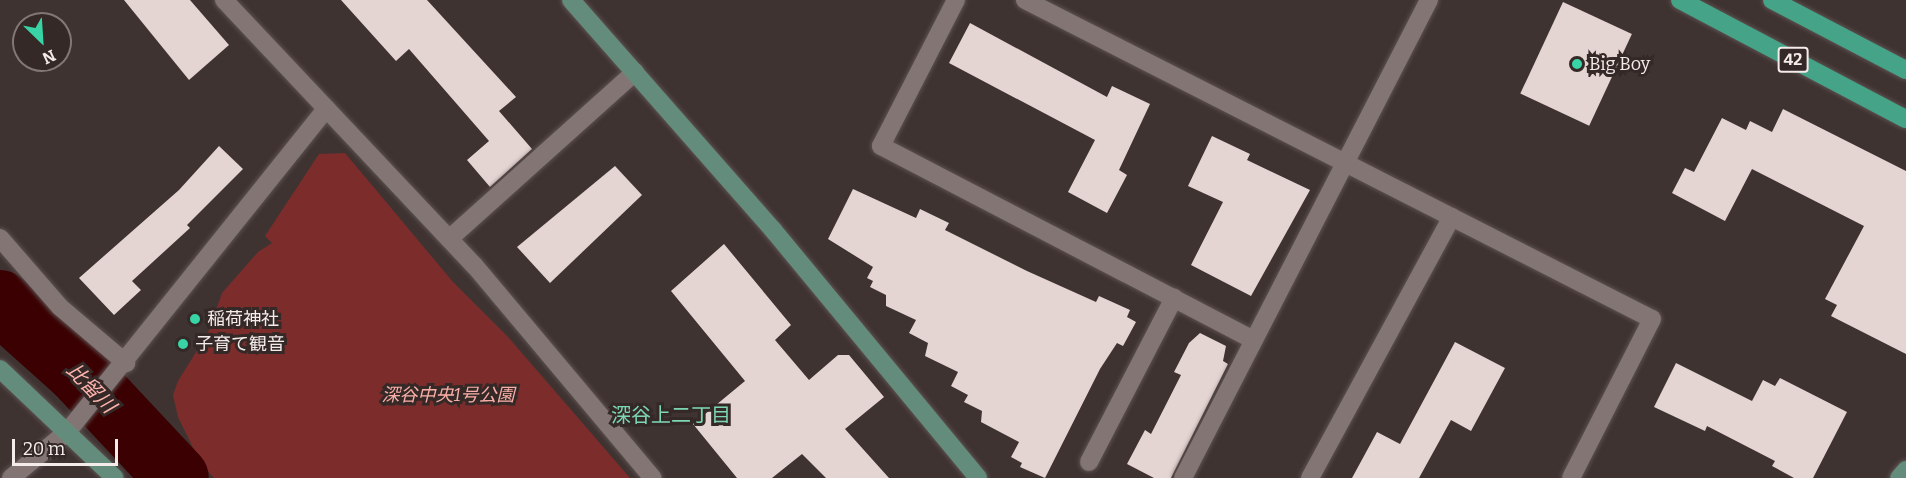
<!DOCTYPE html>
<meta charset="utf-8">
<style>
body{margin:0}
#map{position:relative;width:1906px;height:478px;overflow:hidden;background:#3f3331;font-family:Bitter,"Noto Sans JP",serif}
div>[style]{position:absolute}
.green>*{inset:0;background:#7c2d2b}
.river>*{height:64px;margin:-32px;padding:0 32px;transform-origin:32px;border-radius:32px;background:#3b0002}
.building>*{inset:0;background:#e4d4d2;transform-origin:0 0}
.roads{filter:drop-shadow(0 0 2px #5b5150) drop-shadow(0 0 2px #5b5150)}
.street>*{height:18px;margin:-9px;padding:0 9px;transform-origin:9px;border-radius:9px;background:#837573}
.secondary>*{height:18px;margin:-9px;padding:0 9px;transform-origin:9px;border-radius:9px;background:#648c7d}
.primary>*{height:18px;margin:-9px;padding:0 9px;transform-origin:9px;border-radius:9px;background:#45a387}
.dots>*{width:16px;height:16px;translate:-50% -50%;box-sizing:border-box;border:3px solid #342927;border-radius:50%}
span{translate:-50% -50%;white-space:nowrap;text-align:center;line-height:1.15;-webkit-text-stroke:6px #342927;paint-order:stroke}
.shield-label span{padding:2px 4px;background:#342927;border:2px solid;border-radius:4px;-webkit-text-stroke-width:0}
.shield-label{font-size:16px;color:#f4eceb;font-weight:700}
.poi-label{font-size:18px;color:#f4eceb}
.left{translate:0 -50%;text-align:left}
.park-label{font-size:18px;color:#f9aea7;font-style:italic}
.water-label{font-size:20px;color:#feb3ad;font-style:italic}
.neighbourhood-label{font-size:20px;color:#7cd6b4}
.north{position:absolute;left:12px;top:12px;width:60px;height:60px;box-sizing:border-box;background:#342927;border:2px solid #817775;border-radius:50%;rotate:155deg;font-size:16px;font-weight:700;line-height:24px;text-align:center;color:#f4eceb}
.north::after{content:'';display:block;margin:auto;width:21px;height:27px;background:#39d4a5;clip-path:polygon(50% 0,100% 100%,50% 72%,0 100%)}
.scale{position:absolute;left:12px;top:439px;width:106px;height:27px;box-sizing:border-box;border:3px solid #f4eceb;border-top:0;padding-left:8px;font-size:18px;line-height:21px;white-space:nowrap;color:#f4eceb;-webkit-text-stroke:4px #342927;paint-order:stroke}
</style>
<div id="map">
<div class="green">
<i style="clip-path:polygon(345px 153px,453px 282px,508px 337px,630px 478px,214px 478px,201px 464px,178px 417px,173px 395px,178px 381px,208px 333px,222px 293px,258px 252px,272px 243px,265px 236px,319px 154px)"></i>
</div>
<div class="river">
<i style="left:0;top:302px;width:103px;rotate:41.9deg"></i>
<i style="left:77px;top:371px;width:146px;rotate:46.9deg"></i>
</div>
<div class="building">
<i style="clip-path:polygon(124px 0,190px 0,229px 45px,189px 80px)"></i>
<i style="clip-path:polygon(341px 0,427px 0,516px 97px,499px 111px,532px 149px,490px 187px,467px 160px,489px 141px,409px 49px,396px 61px)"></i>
<i style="left:1563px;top:2px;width:76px;height:101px;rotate:25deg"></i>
<i style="clip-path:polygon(970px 23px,1107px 97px,1112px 86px,1150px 104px,1119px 170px,1127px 175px,1107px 213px,1068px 192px,1095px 140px,949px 63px)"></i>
<i style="clip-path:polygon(1783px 109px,1906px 171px,1906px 354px,1831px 316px,1837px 305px,1825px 299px,1864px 226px,1752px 169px,1725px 221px,1672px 193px,1685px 168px,1694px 172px,1722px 118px,1746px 130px,1750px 121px,1772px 132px)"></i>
<i style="clip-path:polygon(1212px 136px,1250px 154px,1247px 160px,1310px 190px,1251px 296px,1191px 265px,1223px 202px,1188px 186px)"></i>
<i style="clip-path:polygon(219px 146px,243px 169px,187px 225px,190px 228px,132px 281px,141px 290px,114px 315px,79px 278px,179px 190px)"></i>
<i style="clip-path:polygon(615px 166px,642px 195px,550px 283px,517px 247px)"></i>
<i style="clip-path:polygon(853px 189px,916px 218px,920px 209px,949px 223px,945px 230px,1027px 271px,1096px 302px,1099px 296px,1130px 310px,1127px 317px,1136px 322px,1123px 346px,1117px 343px,1100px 369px,1045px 478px,1020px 467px,1022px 463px,1011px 457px,1019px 442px,981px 422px,982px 411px,964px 402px,968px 395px,951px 386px,958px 372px,925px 356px,928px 343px,909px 333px,916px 320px,886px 306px,886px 295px,870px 287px,873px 281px,867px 278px,873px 267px,828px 239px)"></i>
<i style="clip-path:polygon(724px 244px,791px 325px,775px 340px,809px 380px,838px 355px,849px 355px,884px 397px,845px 429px,889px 478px,826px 478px,802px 454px,772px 478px,737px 478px,693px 424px,745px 381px,671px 291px)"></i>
<i style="clip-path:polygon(1200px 333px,1226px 346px,1223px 361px,1228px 364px,1171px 478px,1154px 478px,1127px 464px,1145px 430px,1151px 434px,1181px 375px,1174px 372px,1189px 343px)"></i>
<i style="clip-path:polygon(1455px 342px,1505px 368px,1471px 431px,1451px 420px,1419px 478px,1352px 478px,1377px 432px,1400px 444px)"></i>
<i style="clip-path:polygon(1676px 363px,1752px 401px,1763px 380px,1775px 386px,1780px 378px,1847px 412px,1813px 478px,1794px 478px,1772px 466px,1775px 461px,1707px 426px,1705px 431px,1654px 407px)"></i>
</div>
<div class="roads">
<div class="street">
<i style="left:224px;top:0;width:364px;rotate:46.7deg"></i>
<i style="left:474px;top:265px;width:278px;rotate:50deg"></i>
<i style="left:956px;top:0;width:164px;rotate:117.2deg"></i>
<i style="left:881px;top:146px;width:420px;rotate:27.5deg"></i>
<i style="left:1025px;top:0;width:703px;rotate:26.97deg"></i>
<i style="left:1652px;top:319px;width:178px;rotate:117deg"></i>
<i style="left:0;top:238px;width:91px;rotate:49deg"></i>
<i style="left:60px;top:307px;width:87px;rotate:40.3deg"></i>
<i style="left:449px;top:239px;width:250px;rotate:-41.9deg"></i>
<i style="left:1089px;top:462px;width:185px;rotate:-62.6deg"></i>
<i style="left:11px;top:478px;width:74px;rotate:-39.5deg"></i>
<i style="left:68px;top:431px;width:413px;rotate:-51.3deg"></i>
<i style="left:1183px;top:478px;width:538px;rotate:-62.77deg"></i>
<i style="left:1310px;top:478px;width:297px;rotate:-61.5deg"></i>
</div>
<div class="secondary">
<i style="left:571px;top:0;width:306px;rotate:48.7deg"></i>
<i style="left:773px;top:230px;width:322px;rotate:50.4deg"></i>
<i style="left:0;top:369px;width:158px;rotate:43.5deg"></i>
<i style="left:1899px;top:478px;width:11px;rotate:-49deg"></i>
</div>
<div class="primary">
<i style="left:1680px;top:0;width:255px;rotate:27.8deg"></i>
<i style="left:1772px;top:0;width:151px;rotate:27.6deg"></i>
</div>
</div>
<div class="dots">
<i style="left:1577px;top:64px;background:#39d4a5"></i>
<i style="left:195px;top:319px;background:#39d4a5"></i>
<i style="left:183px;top:344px;background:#39d4a5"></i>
</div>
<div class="shield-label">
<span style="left:1793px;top:60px">42</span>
</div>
<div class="poi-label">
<span class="left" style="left:1589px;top:64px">Big Boy</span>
<span class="left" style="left:207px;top:319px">稲荷神社</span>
<span class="left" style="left:195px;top:344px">子育て観音</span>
</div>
<div class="park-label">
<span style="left:448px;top:395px">深谷中央1号公園</span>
</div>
<div class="water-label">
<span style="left:91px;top:388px;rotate:46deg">比留川</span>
</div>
<div class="neighbourhood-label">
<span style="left:671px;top:415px">深谷上二丁目</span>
</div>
<div class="north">N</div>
<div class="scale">20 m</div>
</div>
